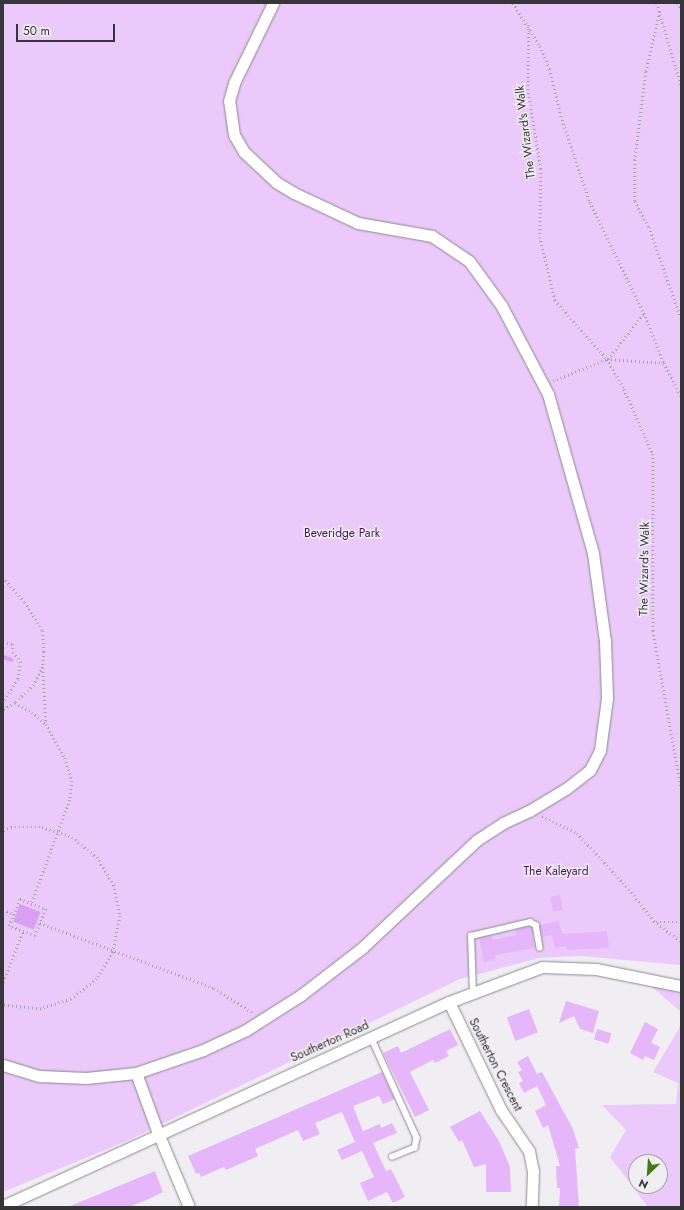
<!DOCTYPE html>
<style>
body{margin:0}
#map{position:relative;width:684px;height:1210px;overflow:hidden;background:#f1eef3;font-family:Jost,sans-serif}
div>[style]{position:absolute}
.green>*{inset:0;background:#ebcafb}
.water>*{inset:0;background:#d99ff2;transform-origin:0 0}
.stream>*{height:4px;margin:-2px;padding:0 2px;transform-origin:2px;border-radius:2px;background:#d99ff2}
.building>*{inset:0;background:#e5b6f9;transform-origin:0 0}
.path>*{height:2.5px;margin-top:-1.25px;transform-origin:0;background:repeating-linear-gradient(90deg,#a7a5a9 0 1px,transparent 0 4px)}
.roads{filter:drop-shadow(0 0 1px #8c898e) drop-shadow(0 0 1px #8c898e)}
.lane>*{height:5.5px;margin:-2.75px;padding:0 2.75px;transform-origin:2.75px;border-radius:2.75px;background:#fff}
.street>*{height:11px;margin:-5.5px;padding:0 5.5px;transform-origin:5.5px;border-radius:5.5px;background:#fff}
span{translate:-50% -50%;white-space:nowrap;text-align:center;line-height:1.15;-webkit-text-stroke:3px #f1eef3;paint-order:stroke}
.street-label{font-size:12px;color:#363537}
.park-label{font-size:12px;color:#48125c}
.frame{position:absolute;inset:0;border:4px solid #363537;pointer-events:none}
.north{position:absolute;left:628px;top:1154px;width:40px;height:40px;box-sizing:border-box;background:#f1eef3;border:1px solid #a6a4a8;border-radius:50%;rotate:205deg;font-size:11px;font-weight:700;line-height:16px;text-align:center;color:#363537}
.north::after{content:'';display:block;margin:auto;width:14px;height:18px;background:#417b13;clip-path:polygon(50% 0,100% 100%,50% 72%,0 100%)}
.scale{position:absolute;left:16px;top:24px;width:99px;height:18px;box-sizing:border-box;border:2px solid #363537;border-top:0;padding-left:5px;font-size:12px;line-height:14px;white-space:nowrap;color:#363537;-webkit-text-stroke:3px #f1eef3;paint-order:stroke}
</style>
<div id="map">
<div class="green">
<i style="clip-path:polygon(3px 3px,681px 3px,681px 965px,581px 956px,539px 958px,460px 979px,129px 1140px,3px 1192px)"></i>
<i style="clip-path:polygon(650px 985px,681px 992px,681px 1012px)"></i>
<i style="clip-path:polygon(evenodd,681px 1025px,681px 1207px,648px 1207px,610px 1157px,626px 1130px,602px 1105px,676px 1104px,678px 1083px,653px 1072px,681px 1025px,636px 1162px,660px 1162px,660px 1186px,636px 1186px,636px 1162px)"></i>
</div>
<div class="water">
<i style="left:20px;top:904px;width:22px;height:19px;rotate:21deg"></i>
</div>
<div class="stream">
<i style="left:3px;top:657px;width:9px;rotate:18deg"></i>
</div>
<div class="building">
<i style="left:560px;top:895px;width:15px;height:10px;rotate:79deg"></i>
<i style="clip-path:polygon(559px 921px,562px 934px,607px 931px,609px 948px,567px 950px,566px 946px,555px 948px,552px 935px,542px 937px,540px 925px)"></i>
<i style="clip-path:polygon(529px 926px,532px 928px,534px 948px,495px 955px,496px 959px,484px 962px,479px 938px,492px 935px,493px 940px,516px 935px,515px 930px)"></i>
<i style="clip-path:polygon(566px 1001px,599px 1011px,593px 1033px,580px 1029px,574px 1016px,559px 1023px)"></i>
<i style="left:529px;top:1009px;width:25px;height:24px;rotate:69deg"></i>
<i style="clip-path:polygon(645px 1022px,658px 1029px,651px 1043px,660px 1047px,654px 1060px,645px 1056px,643px 1060px,630px 1053px)"></i>
<i style="clip-path:polygon(450px 1029px,458px 1045px,446px 1051px,449px 1056px,435px 1063px,433px 1060px,410px 1072px,429px 1110px,415px 1117px,383px 1053px,398px 1046px,401px 1053px)"></i>
<i style="left:597px;top:1029px;width:15px;height:11px;rotate:16deg"></i>
<i style="clip-path:polygon(528px 1056px,537px 1074px,542px 1072px,573px 1129px,579px 1148px,575px 1149px,579px 1207px,559px 1207px,560px 1188px,557px 1188px,556px 1166px,560px 1166px,548px 1125px,543px 1128px,535px 1111px,546px 1105px,537px 1086px,524px 1093px,519px 1083px,523px 1081px,518px 1072px,522px 1070px,517px 1062px)"></i>
<i style="clip-path:polygon(382px 1072px,395px 1099px,383px 1104px,379px 1096px,353px 1106px,363px 1131px,380px 1124px,381px 1128px,392px 1123px,397px 1133px,373px 1143px,386px 1171px,391px 1169px,405px 1197px,393px 1203px,387px 1192px,368px 1201px,360px 1183px,374px 1177px,362px 1151px,342px 1160px,337px 1150px,355px 1142px,342px 1112px,315px 1123px,320px 1134px,303px 1141px,298px 1130px,255px 1149px,258px 1156px,226px 1170px,224px 1167px,201px 1177px,199px 1173px,196px 1174px,188px 1156px)"></i>
<i style="clip-path:polygon(480px 1111px,499px 1141px,510px 1167px,511px 1192px,486px 1192px,486px 1164px,474px 1167px,462px 1140px,459px 1142px,450px 1127px)"></i>
<i style="clip-path:polygon(155px 1171px,163px 1192px,151px 1198px,129px 1207px,68px 1207px)"></i>
</div>
<div class="path">
<i style="left:513px;top:3px;width:51px;rotate:57.9deg"></i>
<i style="left:540px;top:46px;width:25px;rotate:67deg"></i>
<i style="left:550px;top:69px;width:48px;rotate:76.8deg"></i>
<i style="left:561px;top:116px;width:91px;rotate:71.4deg"></i>
<i style="left:590px;top:202px;width:123px;rotate:64.1deg"></i>
<i style="left:644px;top:313px;width:54px;rotate:68.2deg"></i>
<i style="left:664px;top:363px;width:37px;rotate:63deg"></i>
<i style="left:657px;top:3px;width:85px;rotate:73.7deg"></i>
<i style="left:677px;top:3px;width:6px;rotate:51deg"></i>
<i style="left:660px;top:12px;width:62px;rotate:103.1deg"></i>
<i style="left:646px;top:72px;width:89px;rotate:97.1deg"></i>
<i style="left:635px;top:160px;width:41px;rotate:90deg"></i>
<i style="left:635px;top:201px;width:30px;rotate:62deg"></i>
<i style="left:649px;top:227px;width:96px;rotate:70.6deg"></i>
<i style="left:529px;top:25px;width:64px;rotate:90.9deg"></i>
<i style="left:528px;top:89px;width:81px;rotate:80.8deg"></i>
<i style="left:541px;top:169px;width:68px;rotate:90.8deg"></i>
<i style="left:540px;top:237px;width:65px;rotate:76.6deg"></i>
<i style="left:555px;top:300px;width:79px;rotate:48.6deg"></i>
<i style="left:607px;top:359px;width:34px;rotate:60deg"></i>
<i style="left:624px;top:389px;width:71px;rotate:66deg"></i>
<i style="left:653px;top:454px;width:177px;rotate:90deg"></i>
<i style="left:653px;top:631px;width:158px;rotate:79.8deg"></i>
<i style="left:608px;top:359px;width:58px;rotate:-52deg"></i>
<i style="left:553px;top:381px;width:58px;rotate:-22.2deg"></i>
<i style="left:607px;top:359px;width:57px;rotate:4deg"></i>
<i style="left:3px;top:577px;width:33px;rotate:49deg"></i>
<i style="left:25px;top:602px;width:34px;rotate:58deg"></i>
<i style="left:43px;top:631px;width:21px;rotate:87deg"></i>
<i style="left:44px;top:652px;width:15px;rotate:94deg"></i>
<i style="left:43px;top:667px;width:20px;rotate:117deg"></i>
<i style="left:34px;top:685px;width:26px;rotate:137deg"></i>
<i style="left:15px;top:703px;width:14px;rotate:150deg"></i>
<i style="left:3px;top:642px;width:10px;rotate:11deg"></i>
<i style="left:13px;top:644px;width:8px;rotate:90deg"></i>
<i style="left:13px;top:652px;width:13px;rotate:51deg"></i>
<i style="left:21px;top:662px;width:17px;rotate:100deg"></i>
<i style="left:18px;top:679px;width:28px;rotate:122deg"></i>
<i style="left:43px;top:668px;width:55px;rotate:86.9deg"></i>
<i style="left:15px;top:703px;width:19px;rotate:28deg"></i>
<i style="left:32px;top:712px;width:18px;rotate:41deg"></i>
<i style="left:46px;top:724px;width:39px;rotate:61deg"></i>
<i style="left:65px;top:758px;width:24px;rotate:73deg"></i>
<i style="left:72px;top:781px;width:19px;rotate:96deg"></i>
<i style="left:70px;top:800px;width:110px;rotate:110.3deg"></i>
<i style="left:542px;top:816px;width:39px;rotate:26deg"></i>
<i style="left:577px;top:833px;width:76px;rotate:47.1deg"></i>
<i style="left:629px;top:889px;width:41px;rotate:52deg"></i>
<i style="left:654px;top:921px;width:34px;rotate:37deg"></i>
<i style="left:3px;top:830px;width:9px;rotate:-21deg"></i>
<i style="left:11px;top:827px;width:31px"></i>
<i style="left:42px;top:827px;width:32px;rotate:18deg"></i>
<i style="left:72px;top:837px;width:32px;rotate:39deg"></i>
<i style="left:97px;top:857px;width:33px;rotate:59deg"></i>
<i style="left:114px;top:885px;width:32px;rotate:79deg"></i>
<i style="left:120px;top:916px;width:37px;rotate:101deg"></i>
<i style="left:113px;top:952px;width:31px;rotate:121deg"></i>
<i style="left:97px;top:979px;width:33px;rotate:142deg"></i>
<i style="left:71px;top:999px;width:32px;rotate:162deg"></i>
<i style="left:41px;top:1009px;width:38px;rotate:-174deg"></i>
<i style="left:20px;top:899px;width:28px;rotate:21deg"></i>
<i style="left:46px;top:909px;width:29px;rotate:112deg"></i>
<i style="left:35px;top:936px;width:28px;rotate:-159deg"></i>
<i style="left:9px;top:926px;width:29px;rotate:-68deg"></i>
<i style="left:3px;top:910px;width:12px;rotate:20deg"></i>
<i style="left:656px;top:922px;width:25px"></i>
<i style="left:40px;top:923px;width:186px;rotate:20.5deg"></i>
<i style="left:214px;top:988px;width:45px;rotate:32.3deg"></i>
<i style="left:3px;top:982px;width:55px;rotate:-68.6deg"></i>
</div>
<div class="roads">
<div class="lane">
<i style="left:473px;top:993px;width:57px;rotate:-92deg"></i>
<i style="left:471px;top:936px;width:61px;rotate:-13.3deg"></i>
<i style="left:530px;top:922px;width:7px;rotate:27deg"></i>
<i style="left:536px;top:925px;width:23px;rotate:80deg"></i>
<i style="left:371px;top:1037px;width:111px;rotate:65.5deg"></i>
<i style="left:417px;top:1138px;width:10px;rotate:101deg"></i>
<i style="left:415px;top:1148px;width:24px;rotate:158deg"></i>
</div>
<div class="street">
<i style="left:449px;top:1002px;width:120px;rotate:64.3deg"></i>
<i style="left:501px;top:1110px;width:50px;rotate:55.7deg"></i>
<i style="left:529px;top:1151px;width:20px;rotate:79deg"></i>
<i style="left:533px;top:1171px;width:36px;rotate:92deg"></i>
<i style="left:3px;top:1065px;width:39px;rotate:17deg"></i>
<i style="left:40px;top:1076px;width:46px;rotate:2.5deg"></i>
<i style="left:86px;top:1078px;width:50px;rotate:-5.7deg"></i>
<i style="left:136px;top:1073px;width:71px;rotate:-18.9deg"></i>
<i style="left:203px;top:1050px;width:47px;rotate:-24.9deg"></i>
<i style="left:246px;top:1030px;width:65px;rotate:-32.5deg"></i>
<i style="left:301px;top:995px;width:78px;rotate:-37.7deg"></i>
<i style="left:363px;top:947px;width:156px;rotate:-43.2deg"></i>
<i style="left:477px;top:840px;width:31px;rotate:-33deg"></i>
<i style="left:503px;top:823px;width:29px;rotate:-25deg"></i>
<i style="left:529px;top:811px;width:44px;rotate:-31.2deg"></i>
<i style="left:567px;top:788px;width:29px;rotate:-38deg"></i>
<i style="left:590px;top:770px;width:22px;rotate:-63deg"></i>
<i style="left:600px;top:750px;width:52px;rotate:-82.3deg"></i>
<i style="left:607px;top:698px;width:57px;rotate:-92deg"></i>
<i style="left:605px;top:641px;width:89px;rotate:-97.8deg"></i>
<i style="left:593px;top:553px;width:165px;rotate:-105.8deg"></i>
<i style="left:548px;top:394px;width:101px;rotate:-117.8deg"></i>
<i style="left:501px;top:305px;width:54px;rotate:-126deg"></i>
<i style="left:469px;top:261px;width:45px;rotate:-146deg"></i>
<i style="left:432px;top:236px;width:75px;rotate:-170deg"></i>
<i style="left:358px;top:223px;width:71px;rotate:-154.9deg"></i>
<i style="left:294px;top:193px;width:21px;rotate:-149deg"></i>
<i style="left:276px;top:182px;width:44px;rotate:-136.8deg"></i>
<i style="left:244px;top:152px;width:20px;rotate:-120deg"></i>
<i style="left:234px;top:135px;width:34px;rotate:-98deg"></i>
<i style="left:229px;top:101px;width:19px;rotate:-74deg"></i>
<i style="left:234px;top:83px;width:89px;rotate:-64deg"></i>
<i style="left:136px;top:1073px;width:64px;rotate:69.9deg"></i>
<i style="left:158px;top:1133px;width:80px;rotate:67.3deg"></i>
<i style="left:3px;top:1206px;width:490px;rotate:-24.6deg"></i>
<i style="left:449px;top:1002px;width:99px;rotate:-20.6deg"></i>
<i style="left:542px;top:967px;width:54px;rotate:2.1deg"></i>
<i style="left:596px;top:969px;width:87px;rotate:11.3deg"></i>
</div>
</div>
<div class="street-label">
<span style="left:526px;top:132px;rotate:-97deg">The Wizard's Walk</span>
<span style="left:645px;top:569px;rotate:-89deg">The Wizard's Walk</span>
<span style="left:330px;top:1042px;rotate:-24deg">Southerton Road</span>
<span style="left:495px;top:1065px;rotate:63deg">Southerton Crescent</span>
</div>
<div class="park-label">
<span style="left:342px;top:534px">Beveridge Park</span>
<span style="left:556px;top:872px">The Kaleyard</span>
</div>
<div class="frame"></div>
<div class="north">N</div>
<div class="scale">50 m</div>
</div>
